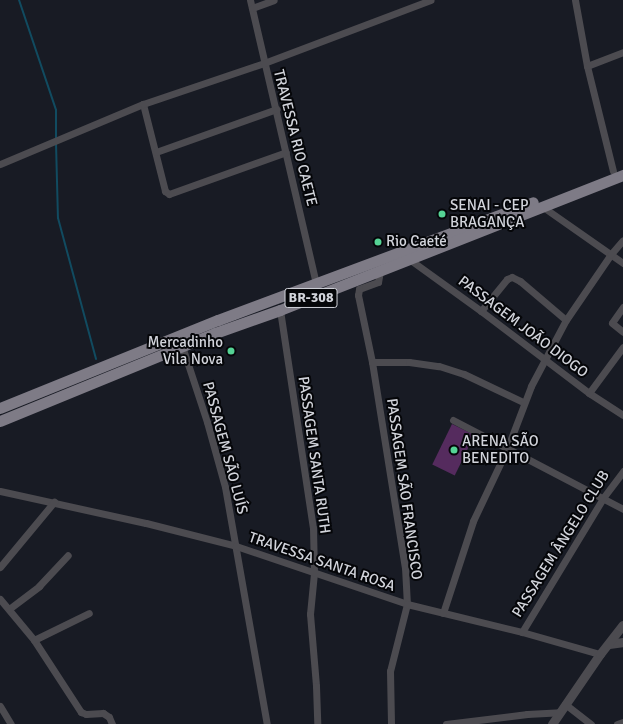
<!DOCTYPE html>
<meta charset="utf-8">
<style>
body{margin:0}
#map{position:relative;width:623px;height:724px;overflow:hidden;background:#181b24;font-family:Signika,sans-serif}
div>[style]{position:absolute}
.green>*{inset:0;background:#552b5e;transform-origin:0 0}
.stream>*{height:2px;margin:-1px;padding:0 1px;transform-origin:1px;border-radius:1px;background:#114b60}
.minor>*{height:7px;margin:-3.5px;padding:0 3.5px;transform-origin:3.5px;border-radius:3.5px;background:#4c4b50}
.tertiary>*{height:9px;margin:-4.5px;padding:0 4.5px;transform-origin:4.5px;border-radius:4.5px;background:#4c4b50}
.primary>*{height:11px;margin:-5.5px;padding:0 5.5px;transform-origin:5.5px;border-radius:5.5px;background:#7e7b86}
.dots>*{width:11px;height:11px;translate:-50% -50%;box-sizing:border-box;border:2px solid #050609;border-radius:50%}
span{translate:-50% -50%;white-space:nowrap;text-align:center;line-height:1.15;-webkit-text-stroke:4px #050609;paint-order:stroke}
.shield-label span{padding:1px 3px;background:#050609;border:1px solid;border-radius:3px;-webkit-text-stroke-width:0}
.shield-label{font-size:14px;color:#d2d4db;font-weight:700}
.street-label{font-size:15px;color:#d2d4db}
.poi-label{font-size:15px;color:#d2d4db}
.left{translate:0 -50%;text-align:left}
.right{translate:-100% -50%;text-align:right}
</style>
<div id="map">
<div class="green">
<i style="left:452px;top:424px;width:25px;height:45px;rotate:26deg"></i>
</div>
<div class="stream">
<i style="left:19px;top:0;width:116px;rotate:71.4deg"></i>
<i style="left:56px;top:110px;width:29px;rotate:90deg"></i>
<i style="left:56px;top:143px;width:75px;rotate:88.5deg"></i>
<i style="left:58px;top:218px;width:146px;rotate:74.9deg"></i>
</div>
<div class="minor">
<i style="left:250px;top:0;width:291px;rotate:76.9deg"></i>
<i style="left:575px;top:0;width:67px;rotate:79.7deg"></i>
<i style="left:587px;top:66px;width:108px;rotate:76.1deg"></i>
<i style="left:252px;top:8px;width:23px;rotate:-20deg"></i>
<i style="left:587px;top:66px;width:39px;rotate:-21deg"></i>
<i style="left:143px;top:104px;width:90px;rotate:75.8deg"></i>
<i style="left:165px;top:191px;width:5px;rotate:37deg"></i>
<i style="left:169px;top:194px;width:124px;rotate:-19.7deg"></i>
<i style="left:156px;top:152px;width:128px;rotate:-19.6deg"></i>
<i style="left:0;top:164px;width:155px;rotate:-22.8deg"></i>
<i style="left:143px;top:104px;width:128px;rotate:-18.7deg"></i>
<i style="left:264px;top:63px;width:178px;rotate:-20.7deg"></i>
<i style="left:543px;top:207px;width:98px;rotate:35deg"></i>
<i style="left:409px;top:259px;width:89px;rotate:35.8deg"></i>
<i style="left:481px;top:311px;width:136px;rotate:37.2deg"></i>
<i style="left:589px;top:393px;width:40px;rotate:32.9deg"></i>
<i style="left:380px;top:271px;width:11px;rotate:100deg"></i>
<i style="left:378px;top:282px;width:20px;rotate:160deg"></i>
<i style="left:359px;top:289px;width:6px;rotate:99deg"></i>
<i style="left:358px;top:295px;width:68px;rotate:78.2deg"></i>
<i style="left:372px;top:362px;width:208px;rotate:80.9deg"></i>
<i style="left:405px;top:567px;width:37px;rotate:87deg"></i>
<i style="left:407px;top:604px;width:69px;rotate:104.2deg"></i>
<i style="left:390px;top:671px;width:53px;rotate:88.9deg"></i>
<i style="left:623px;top:307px;width:19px;rotate:125deg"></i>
<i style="left:612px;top:323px;width:14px;rotate:39deg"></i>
<i style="left:280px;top:310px;width:220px;rotate:81.4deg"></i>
<i style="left:313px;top:528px;width:45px;rotate:88.7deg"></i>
<i style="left:314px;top:573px;width:41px;rotate:95.6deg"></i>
<i style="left:310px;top:614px;width:72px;rotate:85.2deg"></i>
<i style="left:316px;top:686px;width:38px;rotate:88deg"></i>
<i style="left:481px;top:311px;width:41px;rotate:-50.9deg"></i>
<i style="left:507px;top:279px;width:5px;rotate:-22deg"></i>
<i style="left:512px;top:277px;width:9px;rotate:27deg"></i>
<i style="left:520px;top:281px;width:60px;rotate:40.3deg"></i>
<i style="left:182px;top:346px;width:80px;rotate:71.8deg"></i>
<i style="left:207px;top:422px;width:67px;rotate:74.5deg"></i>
<i style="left:225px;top:487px;width:241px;rotate:80deg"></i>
<i style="left:372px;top:362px;width:37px"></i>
<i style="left:409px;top:362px;width:30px;rotate:8deg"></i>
<i style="left:439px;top:366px;width:26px;rotate:18deg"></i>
<i style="left:464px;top:374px;width:65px;rotate:25.4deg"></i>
<i style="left:589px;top:393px;width:57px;rotate:-53.5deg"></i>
<i style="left:453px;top:420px;width:192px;rotate:27.6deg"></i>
<i style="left:0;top:491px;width:149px;rotate:12.4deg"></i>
<i style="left:146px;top:523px;width:93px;rotate:14.3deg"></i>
<i style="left:236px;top:546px;width:181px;rotate:18.7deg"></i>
<i style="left:407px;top:604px;width:118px;rotate:13.7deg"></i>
<i style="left:522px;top:632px;width:81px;rotate:15.8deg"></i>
<i style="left:0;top:567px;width:85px;rotate:-50.3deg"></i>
<i style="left:0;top:599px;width:53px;rotate:50.3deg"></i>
<i style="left:34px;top:640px;width:86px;rotate:56.9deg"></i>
<i style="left:81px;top:712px;width:5px;rotate:22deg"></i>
<i style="left:86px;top:714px;width:17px;rotate:-3deg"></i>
<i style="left:103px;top:713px;width:7px;rotate:34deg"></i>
<i style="left:109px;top:717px;width:8px;rotate:67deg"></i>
<i style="left:9px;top:609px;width:38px;rotate:-37deg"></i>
<i style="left:39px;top:586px;width:42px;rotate:-46.9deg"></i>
<i style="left:443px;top:613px;width:97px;rotate:-71.9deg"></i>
<i style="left:473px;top:521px;width:80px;rotate:-64.7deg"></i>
<i style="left:507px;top:449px;width:67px;rotate:-69.1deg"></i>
<i style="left:531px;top:386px;width:75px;rotate:-62.1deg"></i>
<i style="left:566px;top:320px;width:80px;rotate:-55.7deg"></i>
<i style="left:611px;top:254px;width:18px;rotate:-49deg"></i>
<i style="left:522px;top:632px;width:157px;rotate:-58.8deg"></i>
<i style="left:603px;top:498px;width:34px;rotate:-53deg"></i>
<i style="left:34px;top:640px;width:61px;rotate:-26.1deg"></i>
<i style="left:565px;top:704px;width:33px;rotate:38deg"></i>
<i style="left:0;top:706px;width:21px;rotate:59deg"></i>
<i style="left:446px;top:724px;width:82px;rotate:-7deg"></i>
<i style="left:527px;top:714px;width:33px;rotate:-3deg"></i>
<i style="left:617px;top:724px;width:6px;rotate:-18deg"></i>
</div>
<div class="tertiary">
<i style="left:609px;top:644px;width:14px;rotate:-8deg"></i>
<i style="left:552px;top:724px;width:85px;rotate:-55.6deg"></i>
<i style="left:600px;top:654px;width:37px;rotate:-52deg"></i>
</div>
<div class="primary">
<i style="left:0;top:408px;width:235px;rotate:-22deg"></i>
<i style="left:218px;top:320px;width:336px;rotate:-20.5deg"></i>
<i style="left:0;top:421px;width:232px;rotate:-22.3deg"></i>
<i style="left:215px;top:333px;width:69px;rotate:-19.5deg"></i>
<i style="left:280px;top:310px;width:369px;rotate:-21.5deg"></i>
</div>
<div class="dots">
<i style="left:442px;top:214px;background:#55d395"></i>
<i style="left:378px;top:242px;background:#55d395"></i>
<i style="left:231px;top:351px;background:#55d395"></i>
<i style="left:454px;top:450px;background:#55d395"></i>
</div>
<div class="shield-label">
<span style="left:311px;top:298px">BR-308</span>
</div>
<div class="street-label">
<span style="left:295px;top:138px;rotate:76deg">TRAVESSA RIO CAETE</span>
<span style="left:523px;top:327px;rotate:37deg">PASSAGEM JOÃO DIOGO</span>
<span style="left:225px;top:448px;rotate:75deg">PASSAGEM SÃO LUÍS</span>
<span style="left:314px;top:455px;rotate:82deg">PASSAGEM SANTA RUTH</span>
<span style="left:404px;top:489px;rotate:82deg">PASSAGEM SÃO FRANCISCO</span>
<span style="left:561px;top:544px;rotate:-58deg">PASSAGEM ÂNGELO CLUB</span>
<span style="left:322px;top:562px;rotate:19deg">TRAVESSA SANTA ROSA</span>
</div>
<div class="poi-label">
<span class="left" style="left:450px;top:214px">SENAI - CEP<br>BRAGANÇA</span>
<span class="left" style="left:386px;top:242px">Rio Caeté</span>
<span class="right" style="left:223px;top:351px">Mercadinho<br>Vila Nova</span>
<span class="left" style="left:462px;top:450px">ARENA SÃO<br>BENEDITO</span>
</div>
</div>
